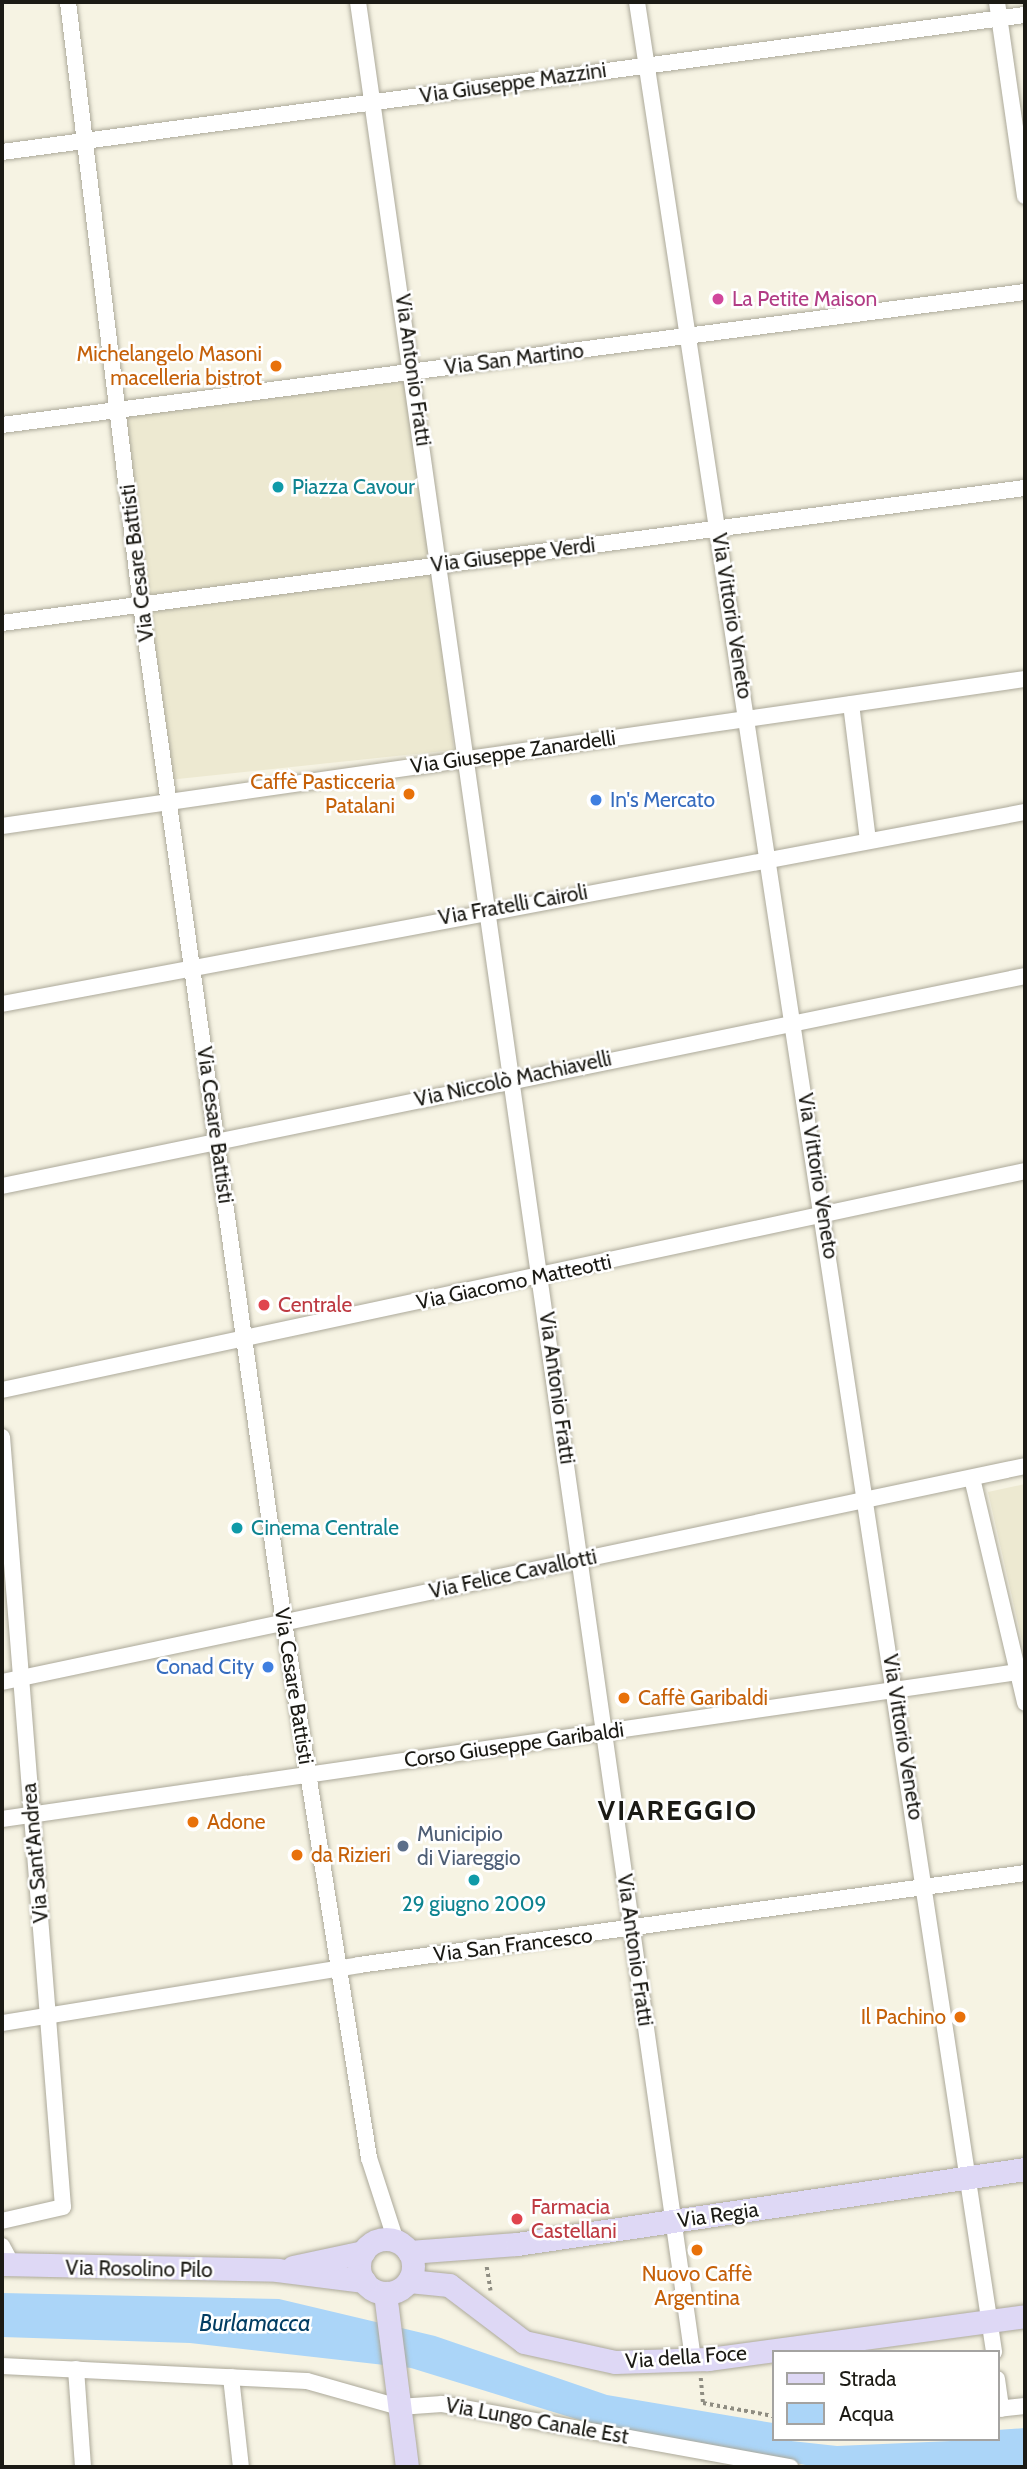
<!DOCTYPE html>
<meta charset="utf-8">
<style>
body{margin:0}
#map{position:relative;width:1027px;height:2469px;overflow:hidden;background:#f6f3e3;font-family:Cabin,sans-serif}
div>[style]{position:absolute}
.built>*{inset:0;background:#ede9d1;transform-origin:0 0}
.water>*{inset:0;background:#abd5f8}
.path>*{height:3.5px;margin-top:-1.75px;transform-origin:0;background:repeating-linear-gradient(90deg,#8f8d82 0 3.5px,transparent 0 7px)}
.roads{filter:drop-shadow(0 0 2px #aca99a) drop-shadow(0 0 2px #aca99a)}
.street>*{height:16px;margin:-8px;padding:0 8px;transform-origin:8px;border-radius:8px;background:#fff}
.secondary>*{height:23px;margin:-11.5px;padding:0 11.5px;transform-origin:11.5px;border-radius:11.5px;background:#ded8f5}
.secondary>.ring{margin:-11.5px;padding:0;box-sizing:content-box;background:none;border:23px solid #ded8f5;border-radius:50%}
.dots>*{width:19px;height:19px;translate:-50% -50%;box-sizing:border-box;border:4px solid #fff;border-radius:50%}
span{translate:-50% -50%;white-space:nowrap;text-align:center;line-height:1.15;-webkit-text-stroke:5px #fff;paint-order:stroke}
.street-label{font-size:21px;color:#1b1a14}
.hotel-label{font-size:21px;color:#b23c85}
.left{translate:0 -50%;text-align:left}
.food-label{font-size:21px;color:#c56008}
.right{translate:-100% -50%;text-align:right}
.culture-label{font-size:21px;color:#0d838f}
.shop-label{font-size:21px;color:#366cbe}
.health-label{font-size:21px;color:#be3a42}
.service-label{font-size:21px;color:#4e5e75}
.water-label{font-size:23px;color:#023d62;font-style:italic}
.district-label{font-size:28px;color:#1b1a14;font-weight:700;letter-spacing:2px}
.frame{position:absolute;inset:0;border:4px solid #1b1a14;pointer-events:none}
.legend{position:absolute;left:772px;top:2350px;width:228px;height:91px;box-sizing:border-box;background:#fff;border:2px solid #a4a3a1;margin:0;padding:9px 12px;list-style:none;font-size:21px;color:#1b1a14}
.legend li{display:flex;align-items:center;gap:14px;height:35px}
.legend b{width:35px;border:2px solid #a4a3a1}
</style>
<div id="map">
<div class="built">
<i style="left:414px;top:371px;width:381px;height:299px;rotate:84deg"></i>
<i style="clip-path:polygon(1025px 1484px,1025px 1645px,1023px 1645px,988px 1492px)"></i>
</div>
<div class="water">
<i style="clip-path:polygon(2px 2293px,279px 2299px,435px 2336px,607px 2395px,773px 2423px,773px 2439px,837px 2446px,997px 2439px,997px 2430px,1025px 2428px,1025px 2467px,816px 2467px,586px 2422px,411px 2368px,190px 2343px,2px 2337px)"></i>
</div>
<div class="path">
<i style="left:487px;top:2267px;width:24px;rotate:81deg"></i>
<i style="left:701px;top:2378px;width:25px;rotate:85deg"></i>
<i style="left:703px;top:2403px;width:71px;rotate:10.5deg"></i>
</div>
<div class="roads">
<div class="street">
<i style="left:68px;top:2px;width:607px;rotate:83.1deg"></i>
<i style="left:141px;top:605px;width:1027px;rotate:82deg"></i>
<i style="left:284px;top:1622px;width:543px;rotate:80.99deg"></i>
<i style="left:369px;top:2158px;width:87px;rotate:72deg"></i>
<i style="left:358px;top:2px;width:2382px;rotate:81.91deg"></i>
<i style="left:637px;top:2px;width:2377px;rotate:81.36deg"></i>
<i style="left:997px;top:2px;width:196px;rotate:81.8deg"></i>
<i style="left:2px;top:152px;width:1032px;rotate:-7.63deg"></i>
<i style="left:2px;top:425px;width:1032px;rotate:-7.41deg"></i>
<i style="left:2px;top:623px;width:1032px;rotate:-7.52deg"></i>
<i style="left:851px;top:704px;width:137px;rotate:82.9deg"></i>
<i style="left:2px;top:826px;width:1034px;rotate:-8.18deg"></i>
<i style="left:2px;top:1004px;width:1041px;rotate:-10.63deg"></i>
<i style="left:2px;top:1186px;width:1044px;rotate:-11.6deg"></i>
<i style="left:2px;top:1390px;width:1046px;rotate:-12.08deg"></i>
<i style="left:2px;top:1437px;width:772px;rotate:85.47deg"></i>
<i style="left:63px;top:2207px;width:63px;rotate:167.1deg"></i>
<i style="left:972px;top:1478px;width:231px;rotate:76.7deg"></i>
<i style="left:2px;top:1682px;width:1046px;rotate:-11.92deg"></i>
<i style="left:2px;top:1819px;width:1034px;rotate:-8.23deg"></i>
<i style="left:2px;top:2023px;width:362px;rotate:-9.2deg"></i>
<i style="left:359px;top:1965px;width:672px;rotate:-7.86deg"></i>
<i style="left:2px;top:2246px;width:21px;rotate:62deg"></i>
<i style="left:2px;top:2366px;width:305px;rotate:2.8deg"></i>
<i style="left:307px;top:2381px;width:96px;rotate:15.8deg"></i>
<i style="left:399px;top:2407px;width:43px;rotate:-4deg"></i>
<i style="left:442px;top:2404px;width:354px;rotate:10.3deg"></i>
<i style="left:76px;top:2369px;width:98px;rotate:85.9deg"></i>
<i style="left:231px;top:2377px;width:91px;rotate:83.7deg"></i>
<i style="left:997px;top:2379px;width:30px;rotate:82deg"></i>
<i style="left:997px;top:2409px;width:28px;rotate:-6deg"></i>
</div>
<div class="secondary">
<i class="ring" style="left:359px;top:2239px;width:31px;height:31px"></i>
<i style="left:409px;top:2252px;width:108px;rotate:-4.2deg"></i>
<i style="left:517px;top:2244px;width:514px;rotate:-8.4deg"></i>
<i style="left:2px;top:2264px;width:275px;rotate:1.2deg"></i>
<i style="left:277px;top:2270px;width:88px;rotate:7.2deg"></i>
<i style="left:293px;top:2267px;width:72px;rotate:-12.1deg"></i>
<i style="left:409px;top:2281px;width:40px;rotate:5.7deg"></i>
<i style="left:449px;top:2285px;width:94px;rotate:37.2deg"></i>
<i style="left:524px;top:2342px;width:93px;rotate:12.4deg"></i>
<i style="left:615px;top:2362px;width:93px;rotate:-1.8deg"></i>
<i style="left:708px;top:2359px;width:320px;rotate:-7.7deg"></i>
<i style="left:385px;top:2293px;width:175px;rotate:82.8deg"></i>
</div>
</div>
<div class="dots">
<i style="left:718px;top:299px;background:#d1479c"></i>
<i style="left:276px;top:366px;background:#e8710a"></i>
<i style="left:278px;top:487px;background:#0f9aa8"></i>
<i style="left:409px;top:794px;background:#e8710a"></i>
<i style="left:596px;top:800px;background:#3f7fe0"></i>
<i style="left:264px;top:1305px;background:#e0444e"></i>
<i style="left:237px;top:1528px;background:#0f9aa8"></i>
<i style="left:268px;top:1667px;background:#3f7fe0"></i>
<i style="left:624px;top:1698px;background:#e8710a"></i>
<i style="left:193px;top:1822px;background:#e8710a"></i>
<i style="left:403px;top:1846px;background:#5c6f8a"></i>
<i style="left:297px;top:1855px;background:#e8710a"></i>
<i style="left:474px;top:1880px;background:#0f9aa8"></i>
<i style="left:960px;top:2017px;background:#e8710a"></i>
<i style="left:517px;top:2219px;background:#e0444e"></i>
<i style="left:697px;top:2250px;background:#e8710a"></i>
</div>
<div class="street-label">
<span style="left:513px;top:83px;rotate:-8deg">Via Giuseppe Mazzini</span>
<span style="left:514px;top:359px;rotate:-7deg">Via San Martino</span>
<span style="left:413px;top:370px;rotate:82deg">Via Antonio Fratti</span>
<span style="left:513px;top:555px;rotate:-7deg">Via Giuseppe Verdi</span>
<span style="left:137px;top:563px;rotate:-97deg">Via Cesare Battisti</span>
<span style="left:732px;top:616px;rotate:81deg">Via Vittorio Veneto</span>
<span style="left:513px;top:752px;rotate:-8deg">Via Giuseppe Zanardelli</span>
<span style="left:513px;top:905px;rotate:-10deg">Via Fratelli Cairoli</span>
<span style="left:513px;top:1079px;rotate:-12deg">Via Niccolò Machiavelli</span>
<span style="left:215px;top:1125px;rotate:82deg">Via Cesare Battisti</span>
<span style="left:818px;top:1176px;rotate:81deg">Via Vittorio Veneto</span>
<span style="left:514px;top:1282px;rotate:-12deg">Via Giacomo Matteotti</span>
<span style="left:557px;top:1388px;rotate:82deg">Via Antonio Fratti</span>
<span style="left:513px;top:1574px;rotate:-12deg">Via Felice Cavallotti</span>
<span style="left:294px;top:1686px;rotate:81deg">Via Cesare Battisti</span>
<span style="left:903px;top:1737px;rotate:81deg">Via Vittorio Veneto</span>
<span style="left:514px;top:1745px;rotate:-8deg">Corso Giuseppe Garibaldi</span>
<span style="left:35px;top:1853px;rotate:-95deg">Via Sant'Andrea</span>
<span style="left:513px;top:1945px;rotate:-7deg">Via San Francesco</span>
<span style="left:635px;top:1950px;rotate:82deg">Via Antonio Fratti</span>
<span style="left:718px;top:2215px;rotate:-8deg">Via Regia</span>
<span style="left:139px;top:2269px;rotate:1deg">Via Rosolino Pilo</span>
<span style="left:686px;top:2357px;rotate:-4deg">Via della Foce</span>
<span style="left:537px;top:2421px;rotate:10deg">Via Lungo Canale Est</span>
</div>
<div class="hotel-label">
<span class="left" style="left:732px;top:299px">La Petite Maison</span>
</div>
<div class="food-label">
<span class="right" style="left:262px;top:366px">Michelangelo Masoni<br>macelleria bistrot</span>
<span class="right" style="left:395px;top:794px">Caffè Pasticceria<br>Patalani</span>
<span class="left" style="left:638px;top:1698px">Caffè Garibaldi</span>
<span class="left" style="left:207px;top:1822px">Adone</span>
<span class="left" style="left:311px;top:1855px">da Rizieri</span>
<span class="right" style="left:946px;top:2017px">Il Pachino</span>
<span style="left:697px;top:2286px">Nuovo Caffè<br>Argentina</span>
</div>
<div class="culture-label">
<span class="left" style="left:292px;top:487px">Piazza Cavour</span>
<span class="left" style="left:251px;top:1528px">Cinema Centrale</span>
<span style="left:474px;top:1904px">29 giugno 2009</span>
</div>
<div class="shop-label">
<span class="left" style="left:610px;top:800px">In's Mercato</span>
<span class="right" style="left:254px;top:1667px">Conad City</span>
</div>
<div class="health-label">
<span class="left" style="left:278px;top:1305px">Centrale</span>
<span class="left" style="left:531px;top:2219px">Farmacia<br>Castellani</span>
</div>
<div class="service-label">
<span class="left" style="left:417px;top:1846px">Municipio<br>di Viareggio</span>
</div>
<div class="water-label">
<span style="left:255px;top:2323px">Burlamacca</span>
</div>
<div class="district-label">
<span style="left:678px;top:1810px">VIAREGGIO</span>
</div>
<div class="frame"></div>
<ul class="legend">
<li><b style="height:9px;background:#ded8f5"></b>Strada</li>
<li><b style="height:19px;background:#abd5f8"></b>Acqua</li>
</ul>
</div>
